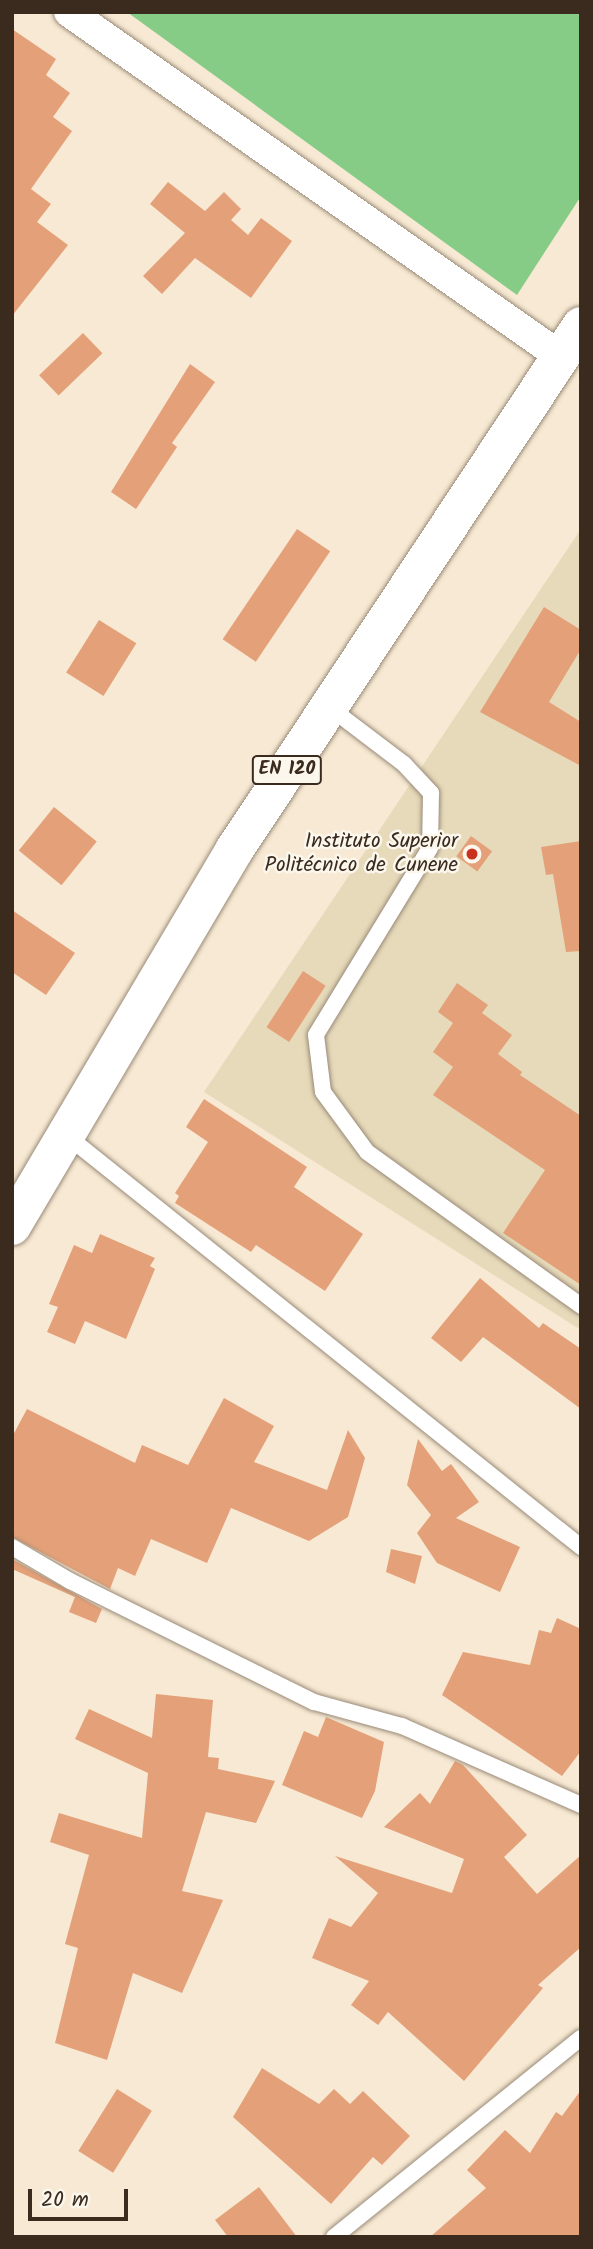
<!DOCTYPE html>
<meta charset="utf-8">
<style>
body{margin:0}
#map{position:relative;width:593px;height:2249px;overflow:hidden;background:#f7e9d3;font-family:Kalam,sans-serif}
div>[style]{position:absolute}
.built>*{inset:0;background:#e6daba}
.green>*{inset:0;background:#86cc87}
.building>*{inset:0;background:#e4a179;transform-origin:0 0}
.roads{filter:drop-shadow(0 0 2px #998a78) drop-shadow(0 0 2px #998a78)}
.lane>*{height:16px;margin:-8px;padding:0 8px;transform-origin:8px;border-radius:8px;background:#fff}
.street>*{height:30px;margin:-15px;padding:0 15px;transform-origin:15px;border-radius:15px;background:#fff}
.primary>*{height:38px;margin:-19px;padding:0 19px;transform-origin:19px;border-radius:19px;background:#fff}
.dots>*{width:19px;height:19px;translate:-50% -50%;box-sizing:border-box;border:4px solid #fbf7ec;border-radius:50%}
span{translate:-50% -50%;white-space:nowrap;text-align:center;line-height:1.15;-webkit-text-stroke:5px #fbf7ec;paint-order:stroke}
.shield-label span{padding:2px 5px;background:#fbf7ec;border:2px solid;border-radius:5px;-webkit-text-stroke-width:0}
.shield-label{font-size:19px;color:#3b2a1e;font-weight:700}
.poi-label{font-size:21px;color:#3b2a1e}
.right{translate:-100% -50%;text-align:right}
.frame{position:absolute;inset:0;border:14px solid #3b2a1e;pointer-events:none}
.scale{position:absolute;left:28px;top:2189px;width:100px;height:32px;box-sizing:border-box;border:4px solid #3b2a1e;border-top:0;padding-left:9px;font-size:21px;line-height:24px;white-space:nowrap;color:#3b2a1e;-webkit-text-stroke:5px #fbf7ec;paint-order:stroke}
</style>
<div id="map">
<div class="built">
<i style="clip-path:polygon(581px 529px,581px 1330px,204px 1092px)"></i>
</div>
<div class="green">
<i style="clip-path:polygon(127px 12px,581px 12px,581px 196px,517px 295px)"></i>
</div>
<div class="building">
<i style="clip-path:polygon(12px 29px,56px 59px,46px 75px,70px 93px,53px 117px,72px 131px,31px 189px,51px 204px,37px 222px,68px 245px,12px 316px)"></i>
<i style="clip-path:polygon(168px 182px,205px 211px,224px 192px,241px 209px,231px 220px,248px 235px,261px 218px,292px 241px,251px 298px,195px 258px,162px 294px,143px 276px,185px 233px,150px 204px)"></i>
<i style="left:83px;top:333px;width:28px;height:61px;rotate:46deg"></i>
<i style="clip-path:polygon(190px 364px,215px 382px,172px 443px,177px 447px,136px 509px,111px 492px)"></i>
<i style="left:297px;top:529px;width:40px;height:133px;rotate:34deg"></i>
<i style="clip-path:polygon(544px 607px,581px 630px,581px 649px,549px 702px,581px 722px,581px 766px,480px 712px)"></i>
<i style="left:99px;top:620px;width:44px;height:62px;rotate:32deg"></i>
<i style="left:54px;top:807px;width:55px;height:56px;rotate:39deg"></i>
<i style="left:471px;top:836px;width:26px;height:25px;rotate:36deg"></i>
<i style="clip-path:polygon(581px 841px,581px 951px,566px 952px,553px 874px,546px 875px,541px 847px)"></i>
<i style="clip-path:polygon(12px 910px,75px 953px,46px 995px,12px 972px)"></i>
<i style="left:303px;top:971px;width:27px;height:67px;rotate:33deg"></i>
<i style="clip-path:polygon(457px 983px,488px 1005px,482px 1013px,512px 1035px,498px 1054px,522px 1072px,520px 1075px,581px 1116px,581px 1285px,503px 1233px,545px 1170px,433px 1095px,453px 1067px,433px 1052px,453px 1023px,438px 1012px)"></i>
<i style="clip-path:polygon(204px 1099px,307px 1167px,294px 1187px,363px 1234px,325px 1291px,256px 1245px,251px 1252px,175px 1203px,179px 1196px,175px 1193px,208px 1142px,186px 1127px)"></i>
<i style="clip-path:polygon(100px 1234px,155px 1258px,150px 1266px,155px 1269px,126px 1339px,85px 1321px,75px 1344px,47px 1332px,58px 1307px,49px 1304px,74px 1245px,92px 1253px)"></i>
<i style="clip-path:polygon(480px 1278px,539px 1328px,543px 1323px,581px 1349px,581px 1409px,483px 1337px,461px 1362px,431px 1338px)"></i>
<i style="clip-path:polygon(224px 1398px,274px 1426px,254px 1462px,327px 1490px,348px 1430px,365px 1458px,348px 1517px,309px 1541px,231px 1508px,207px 1563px,151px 1539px,135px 1576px,118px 1568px,110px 1589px,12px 1537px,12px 1437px,27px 1409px,135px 1463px,142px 1445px,188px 1465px)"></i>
<i style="clip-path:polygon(418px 1439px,442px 1471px,451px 1464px,479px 1502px,456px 1518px,520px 1547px,500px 1592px,437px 1563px,417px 1533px,431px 1515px,407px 1485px)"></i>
<i style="clip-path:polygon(391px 1549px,422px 1556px,415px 1584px,386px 1572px)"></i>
<i style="clip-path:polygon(12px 1559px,102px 1609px,96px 1623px,69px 1612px,75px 1597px,12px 1569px)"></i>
<i style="clip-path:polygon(557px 1618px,581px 1629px,581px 1751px,562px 1776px,442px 1695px,463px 1652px,530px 1665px,539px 1630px,551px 1633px)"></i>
<i style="clip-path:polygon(156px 1694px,213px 1700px,208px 1757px,219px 1758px,218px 1769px,275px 1781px,256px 1823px,206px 1812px,182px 1891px,223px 1900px,182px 1993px,133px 1973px,107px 2060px,55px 2043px,78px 1948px,65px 1944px,89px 1855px,50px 1842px,59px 1813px,142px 1838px,148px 1773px,75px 1739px,89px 1709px,152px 1738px)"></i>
<i style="clip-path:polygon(326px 1717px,384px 1742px,375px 1791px,362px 1818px,282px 1785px,304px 1731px,318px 1737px)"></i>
<i style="clip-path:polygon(455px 1761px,463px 1765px,527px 1835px,504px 1857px,537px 1894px,581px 1855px,581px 1947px,538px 1985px,543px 1988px,464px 2081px,388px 2012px,378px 2025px,351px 2005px,369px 1981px,312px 1958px,329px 1918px,351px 1927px,378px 1893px,335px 1856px,452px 1893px,464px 1859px,384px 1827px,420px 1793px,430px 1804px)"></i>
<i style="clip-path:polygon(262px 2068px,319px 2104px,334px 2089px,350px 2104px,363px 2091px,410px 2136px,382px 2165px,373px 2157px,331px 2204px,233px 2117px)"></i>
<i style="left:117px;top:2089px;width:41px;height:73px;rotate:32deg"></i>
<i style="clip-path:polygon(581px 2090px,581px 2237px,430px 2237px,486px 2188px,467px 2170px,505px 2130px,530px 2153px,556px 2112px,562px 2116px)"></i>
<i style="clip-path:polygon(259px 2187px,297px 2237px,228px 2237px,215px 2220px)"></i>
</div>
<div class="roads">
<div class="lane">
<i style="left:329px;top:707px;width:94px;rotate:37.2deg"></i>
<i style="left:404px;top:764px;width:40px;rotate:47deg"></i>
<i style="left:431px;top:793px;width:55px;rotate:91deg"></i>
<i style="left:430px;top:848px;width:219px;rotate:121.4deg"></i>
<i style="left:316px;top:1035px;width:57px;rotate:83deg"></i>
<i style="left:323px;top:1092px;width:74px;rotate:53.7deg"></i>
<i style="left:367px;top:1152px;width:264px;rotate:35.7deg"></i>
<i style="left:66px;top:1135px;width:660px;rotate:38.66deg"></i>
<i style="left:12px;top:1547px;width:67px;rotate:30.4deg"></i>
<i style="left:70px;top:1581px;width:272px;rotate:26.4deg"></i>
<i style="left:314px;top:1702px;width:91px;rotate:15.3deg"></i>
<i style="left:402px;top:1726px;width:196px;rotate:23.8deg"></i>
<i style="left:334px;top:2237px;width:317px;rotate:-38.9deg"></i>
</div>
<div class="street">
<i style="left:69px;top:12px;width:600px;rotate:35.02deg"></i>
</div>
<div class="primary">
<i style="left:12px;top:1226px;width:438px;rotate:-59.4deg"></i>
<i style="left:235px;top:849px;width:627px;rotate:-56.51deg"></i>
</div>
</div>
<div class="dots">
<i style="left:472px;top:854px;background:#c8321e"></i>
</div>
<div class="shield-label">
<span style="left:287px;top:770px">EN 120</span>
</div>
<div class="poi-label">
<span class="right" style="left:458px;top:854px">Instituto Superior<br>Politécnico de Cunene</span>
</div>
<div class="frame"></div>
<div class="scale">20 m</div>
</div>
